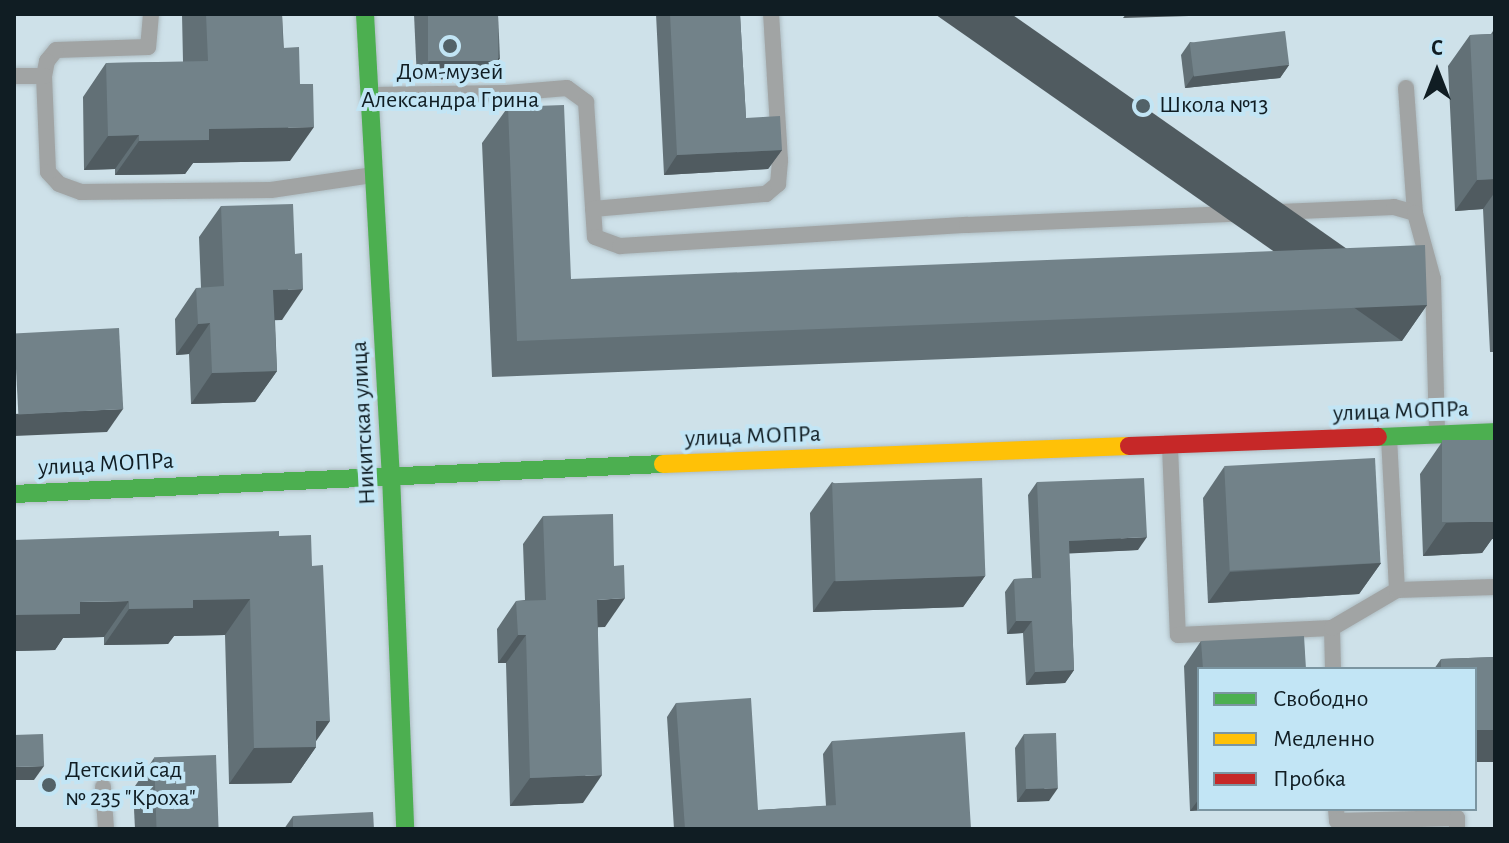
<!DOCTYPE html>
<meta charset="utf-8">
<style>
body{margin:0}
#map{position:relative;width:1509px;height:843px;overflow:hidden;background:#cee1e9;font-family:"Alegreya Sans",sans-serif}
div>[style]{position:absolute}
.roads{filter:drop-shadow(0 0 2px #aebdc3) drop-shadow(0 0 2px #aebdc3)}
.lane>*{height:16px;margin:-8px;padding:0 8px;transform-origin:8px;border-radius:8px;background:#a1a4a4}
.fast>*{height:18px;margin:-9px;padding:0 9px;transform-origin:9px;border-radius:9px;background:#4caf50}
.slow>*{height:18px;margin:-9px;padding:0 9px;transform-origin:9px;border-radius:9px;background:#ffc107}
.jam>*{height:18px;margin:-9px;padding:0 9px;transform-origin:9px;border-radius:9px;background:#c62828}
.wall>*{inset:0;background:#627076}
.shaded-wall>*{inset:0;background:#505b60;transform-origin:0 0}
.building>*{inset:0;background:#728289;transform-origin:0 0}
.dots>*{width:22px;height:22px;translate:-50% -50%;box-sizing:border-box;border:4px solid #c2e5f5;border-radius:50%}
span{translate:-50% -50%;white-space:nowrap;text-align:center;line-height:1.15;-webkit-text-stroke:8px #c2e5f5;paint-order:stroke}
.poi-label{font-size:24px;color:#101d23}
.left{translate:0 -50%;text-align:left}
.street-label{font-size:24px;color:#101d23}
.frame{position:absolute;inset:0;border:16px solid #101d23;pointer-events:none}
.legend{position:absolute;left:1197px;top:667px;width:280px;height:144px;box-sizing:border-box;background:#c2e5f5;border:2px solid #7b95a1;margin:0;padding:10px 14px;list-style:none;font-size:24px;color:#101d23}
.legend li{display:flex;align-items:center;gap:16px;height:40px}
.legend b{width:40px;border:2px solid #7b95a1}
.north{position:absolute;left:1397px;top:32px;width:80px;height:80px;-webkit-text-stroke:6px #c2e5f5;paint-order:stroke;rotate:0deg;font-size:22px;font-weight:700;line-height:32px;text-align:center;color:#101d23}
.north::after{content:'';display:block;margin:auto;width:28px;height:36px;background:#101d23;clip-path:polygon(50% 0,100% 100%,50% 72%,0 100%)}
</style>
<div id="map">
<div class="roads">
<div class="lane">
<i style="left:151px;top:14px;width:33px;rotate:95deg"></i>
<i style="left:148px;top:47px;width:92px;rotate:178.1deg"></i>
<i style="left:56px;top:50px;width:14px;rotate:129deg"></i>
<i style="left:47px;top:61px;width:15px;rotate:101deg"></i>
<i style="left:44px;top:76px;width:96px;rotate:87.6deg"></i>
<i style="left:48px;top:172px;width:16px;rotate:47deg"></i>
<i style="left:59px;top:184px;width:23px;rotate:20deg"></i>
<i style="left:81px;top:192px;width:190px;rotate:-0.6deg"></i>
<i style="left:271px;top:190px;width:102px;rotate:-8.4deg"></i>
<i style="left:14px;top:76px;width:30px"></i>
<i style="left:1406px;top:88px;width:125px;rotate:85.9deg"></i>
<i style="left:371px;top:95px;width:136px;rotate:-0.8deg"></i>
<i style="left:507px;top:93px;width:60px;rotate:-4.8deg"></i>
<i style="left:567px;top:88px;width:24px;rotate:36deg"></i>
<i style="left:586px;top:102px;width:135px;rotate:86.2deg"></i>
<i style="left:595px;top:237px;width:27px;rotate:20deg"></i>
<i style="left:620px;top:246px;width:348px;rotate:-3.5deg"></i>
<i style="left:967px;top:225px;width:427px;rotate:-2.4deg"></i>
<i style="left:1394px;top:207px;width:22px;rotate:16deg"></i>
<i style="left:1415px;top:213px;width:68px;rotate:74.7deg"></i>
<i style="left:1433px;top:279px;width:154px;rotate:88.5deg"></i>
<i style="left:593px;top:209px;width:174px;rotate:-5deg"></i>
<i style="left:766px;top:194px;width:16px;rotate:-40deg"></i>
<i style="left:778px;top:184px;width:24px;rotate:-85deg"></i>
<i style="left:780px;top:160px;width:146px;rotate:-93.5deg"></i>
<i style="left:1170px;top:447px;width:188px;rotate:87.6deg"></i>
<i style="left:1178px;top:635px;width:154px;rotate:-2.6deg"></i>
<i style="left:1397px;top:590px;width:98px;rotate:-1.8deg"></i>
<i style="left:1333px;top:669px;width:41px;rotate:-91.4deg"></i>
<i style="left:1332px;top:628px;width:75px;rotate:-30.3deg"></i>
<i style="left:1397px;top:590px;width:152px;rotate:-93deg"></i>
<i style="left:103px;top:787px;width:42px;rotate:85.9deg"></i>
<i style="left:1336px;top:809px;width:12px;rotate:85deg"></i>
<i style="left:1337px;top:821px;width:120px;rotate:-1.4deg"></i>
<i style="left:1457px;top:818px;width:11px;rotate:90deg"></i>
</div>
<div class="fast">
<i style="left:365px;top:14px;width:462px;rotate:86.8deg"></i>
<i style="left:391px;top:475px;width:354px;rotate:87.7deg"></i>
<i style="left:1378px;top:437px;width:117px;rotate:-2.4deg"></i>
<i style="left:14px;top:494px;width:650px;rotate:-2.65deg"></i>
</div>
<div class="slow">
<i style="left:663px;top:464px;width:466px;rotate:-2.2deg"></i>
</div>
<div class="jam">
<i style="left:1129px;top:446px;width:249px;rotate:-2.1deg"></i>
</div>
</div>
<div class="wall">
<i style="clip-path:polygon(182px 14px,282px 14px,290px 161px,193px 163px,185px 174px,115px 175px,115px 169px,84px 170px,83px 97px,106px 63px,183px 62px)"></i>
<i style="clip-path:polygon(414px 14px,498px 14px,500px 58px,487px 78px,417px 80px)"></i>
<i style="clip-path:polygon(656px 14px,740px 14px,746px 118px,782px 150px,768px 169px,664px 175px)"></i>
<i style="clip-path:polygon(1495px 28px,1495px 352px,1490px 352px,1483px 209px,1455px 211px,1448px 66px,1470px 35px,1491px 34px)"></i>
<i style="clip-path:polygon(1190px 42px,1289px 65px,1280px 78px,1185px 88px,1181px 55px)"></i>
<i style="clip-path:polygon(508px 107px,571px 279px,1427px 305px,1402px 341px,492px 377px,482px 143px)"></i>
<i style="clip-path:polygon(221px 206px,295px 254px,282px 320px,275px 320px,277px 371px,255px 402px,191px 404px,189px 354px,176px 355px,175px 319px,196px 288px,201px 288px,199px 237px)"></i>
<i style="clip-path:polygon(1495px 440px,1495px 539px,1492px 539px,1482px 553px,1423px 556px,1420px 474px,1442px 442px)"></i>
<i style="clip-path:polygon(1224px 467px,1381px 563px,1359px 594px,1208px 603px,1203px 498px)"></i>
<i style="clip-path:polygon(832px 482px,985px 576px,963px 607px,813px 612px,810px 513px)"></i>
<i style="clip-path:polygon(1037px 482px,1138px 550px,1069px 553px,1074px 670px,1065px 683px,1026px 685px,1023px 633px,1007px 634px,1005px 592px,1014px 579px,1032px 578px,1028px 495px)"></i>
<i style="clip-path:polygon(543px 516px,605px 627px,598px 627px,583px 803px,510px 806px,506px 663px,498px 663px,497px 629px,516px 601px,525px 600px,523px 544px)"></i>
<i style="clip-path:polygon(279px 536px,316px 741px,316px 747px,291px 783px,229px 784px,225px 635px,174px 636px,168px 644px,104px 645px,104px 637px,63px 638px,55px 650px,14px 651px)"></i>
<i style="clip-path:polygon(1201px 641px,1306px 669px,1199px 669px,1199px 809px,1190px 811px,1184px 666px)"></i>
<i style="clip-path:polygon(1495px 657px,1495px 761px,1475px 762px,1475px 669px,1434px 669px,1441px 659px)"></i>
<i style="clip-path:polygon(676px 703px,758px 810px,826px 806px,823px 754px,832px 741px,971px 829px,674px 829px,667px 717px)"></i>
<i style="clip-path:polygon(1024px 734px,1049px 801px,1017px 802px,1015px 748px)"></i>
<i style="clip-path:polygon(154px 758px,219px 829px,135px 829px,133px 789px)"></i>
<i style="clip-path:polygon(293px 816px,374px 829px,284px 829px)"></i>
</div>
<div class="shaded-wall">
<i style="clip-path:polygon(1126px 14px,1190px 14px,1189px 16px,1123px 18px)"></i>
<i style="clip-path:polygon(500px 58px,487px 78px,417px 80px,430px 61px)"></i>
<i style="clip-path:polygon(1289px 65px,1280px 78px,1185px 88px,1194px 75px)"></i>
<i style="clip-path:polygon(314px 127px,290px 161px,193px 163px,185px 174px,115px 175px,139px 141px,209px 129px)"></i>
<i style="clip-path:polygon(139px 135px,115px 169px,84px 170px,108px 136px)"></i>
<i style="clip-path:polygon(782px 150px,768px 169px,664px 175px,677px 155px)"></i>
<i style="clip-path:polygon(1495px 179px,1495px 192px,1483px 209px,1455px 211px,1477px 180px)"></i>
<i style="clip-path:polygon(303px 289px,282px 320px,252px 321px,273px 290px)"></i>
<i style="left:1427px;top:305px;width:44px;height:911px;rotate:125deg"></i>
<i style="clip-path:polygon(210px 323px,189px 354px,176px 355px,198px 324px)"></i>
<i style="clip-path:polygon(277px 371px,255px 402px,191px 404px,212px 373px)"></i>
<i style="clip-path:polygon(123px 409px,107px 432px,14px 436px,14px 414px)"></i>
<i style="clip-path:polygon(1495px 521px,1495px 539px,1492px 539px,1482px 553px,1423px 556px,1446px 523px)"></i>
<i style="clip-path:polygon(1147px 537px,1138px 550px,1060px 554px,1069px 541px)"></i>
<i style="clip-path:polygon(1381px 563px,1359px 594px,1208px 603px,1230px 572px)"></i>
<i style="clip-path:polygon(985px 576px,963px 607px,813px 612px,834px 581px)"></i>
<i style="clip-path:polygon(625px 598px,605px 627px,577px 628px,597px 600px)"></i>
<i style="clip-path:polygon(250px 599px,225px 635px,174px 636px,168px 644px,104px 645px,129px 609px,193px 600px)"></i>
<i style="clip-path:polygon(129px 601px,104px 637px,63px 638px,55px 650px,14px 651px,14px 615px,80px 602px)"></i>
<i style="clip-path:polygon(1016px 621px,1032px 621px,1023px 633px,1007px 634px)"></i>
<i style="clip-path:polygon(518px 635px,526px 635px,506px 663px,498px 663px)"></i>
<i style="clip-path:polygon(1074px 670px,1065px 683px,1026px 685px,1035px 672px)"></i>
<i style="clip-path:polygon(316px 721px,330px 721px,312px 747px,316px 747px,291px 783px,229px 784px,254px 748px)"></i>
<i style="left:1475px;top:730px;width:20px;height:32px"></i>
<i style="clip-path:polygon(44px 766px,34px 780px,14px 780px,14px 767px)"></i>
<i style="clip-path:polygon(602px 775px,583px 803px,510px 806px,530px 778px)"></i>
<i style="clip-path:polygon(1058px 788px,1049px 801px,1017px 802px,1026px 789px)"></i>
<i style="clip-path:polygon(1199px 799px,1199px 809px,1241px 809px,1190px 811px)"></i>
</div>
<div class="building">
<i style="clip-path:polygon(206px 14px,282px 14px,283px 48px,299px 47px,300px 84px,313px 84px,314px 127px,209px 129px,209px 140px,139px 141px,139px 135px,108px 136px,106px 63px,208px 61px)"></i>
<i style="left:428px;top:14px;width:70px;height:47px"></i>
<i style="clip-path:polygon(670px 14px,740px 14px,746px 118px,780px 116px,782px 150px,677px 155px)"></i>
<i style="left:1285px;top:31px;width:34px;height:96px;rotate:83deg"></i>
<i style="clip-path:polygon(1495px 34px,1495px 179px,1477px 180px,1470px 35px)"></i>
<i style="clip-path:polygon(564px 105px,571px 279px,1425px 245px,1427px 305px,517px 341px,508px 107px)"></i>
<i style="clip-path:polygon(293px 204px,295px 254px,302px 253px,303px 289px,273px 290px,277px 371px,212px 373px,210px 323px,198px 324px,196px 288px,224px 286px,221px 206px)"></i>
<i style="left:119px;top:328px;width:81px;height:105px;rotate:87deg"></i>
<i style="left:1495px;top:440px;width:82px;height:53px;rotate:90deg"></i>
<i style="left:1375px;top:458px;width:105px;height:151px;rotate:87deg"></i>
<i style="left:982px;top:478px;width:98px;height:150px;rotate:88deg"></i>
<i style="clip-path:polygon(1144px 478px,1147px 537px,1069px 541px,1074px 670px,1035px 672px,1032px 621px,1016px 621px,1014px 579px,1041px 578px,1037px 482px)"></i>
<i style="clip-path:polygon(613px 514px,614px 566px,624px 565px,625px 598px,597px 600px,602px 775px,530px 778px,526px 635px,518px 635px,516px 601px,546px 600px,543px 516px)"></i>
<i style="clip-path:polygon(279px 531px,279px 536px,311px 535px,312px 566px,323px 565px,330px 721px,316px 721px,316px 747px,254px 748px,250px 599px,193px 600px,193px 608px,129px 609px,129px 601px,80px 602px,80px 614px,14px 615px,14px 540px)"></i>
<i style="clip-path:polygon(1304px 636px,1306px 669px,1203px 669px,1201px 641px)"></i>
<i style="clip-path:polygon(1495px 657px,1495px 730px,1475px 730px,1475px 669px,1441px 669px,1441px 659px)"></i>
<i style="clip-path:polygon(751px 698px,758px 810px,836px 805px,832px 741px,965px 732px,971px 829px,685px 829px,676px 703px)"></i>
<i style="left:1056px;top:733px;width:55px;height:32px;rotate:88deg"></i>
<i style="left:43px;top:734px;width:32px;height:29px;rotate:88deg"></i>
<i style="left:216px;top:755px;width:74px;height:62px;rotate:88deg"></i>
<i style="clip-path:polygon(373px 812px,374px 829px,293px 829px,293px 816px)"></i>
</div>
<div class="dots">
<i style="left:450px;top:46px;background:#526268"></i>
<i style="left:1143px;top:106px;background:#526268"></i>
<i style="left:49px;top:785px;background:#526268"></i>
</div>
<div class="poi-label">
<span style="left:450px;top:87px">Дом-музей<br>Александра Грина</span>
<span class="left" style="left:1159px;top:106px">Школа №13</span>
<span class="left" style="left:65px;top:785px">Детский сад<br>№ 235 "Кроха"</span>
</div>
<div class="street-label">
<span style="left:1401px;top:412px;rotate:-2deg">улица МОПРа</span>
<span style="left:364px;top:423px;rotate:-93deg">Никитская улица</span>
<span style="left:753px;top:437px;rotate:-2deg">улица МОПРа</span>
<span style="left:106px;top:465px;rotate:-3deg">улица МОПРа</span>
</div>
<div class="frame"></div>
<ul class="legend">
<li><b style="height:10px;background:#4caf50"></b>Свободно</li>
<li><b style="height:10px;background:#ffc107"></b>Медленно</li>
<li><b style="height:10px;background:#c62828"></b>Пробка</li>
</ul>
<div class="north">С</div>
</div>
